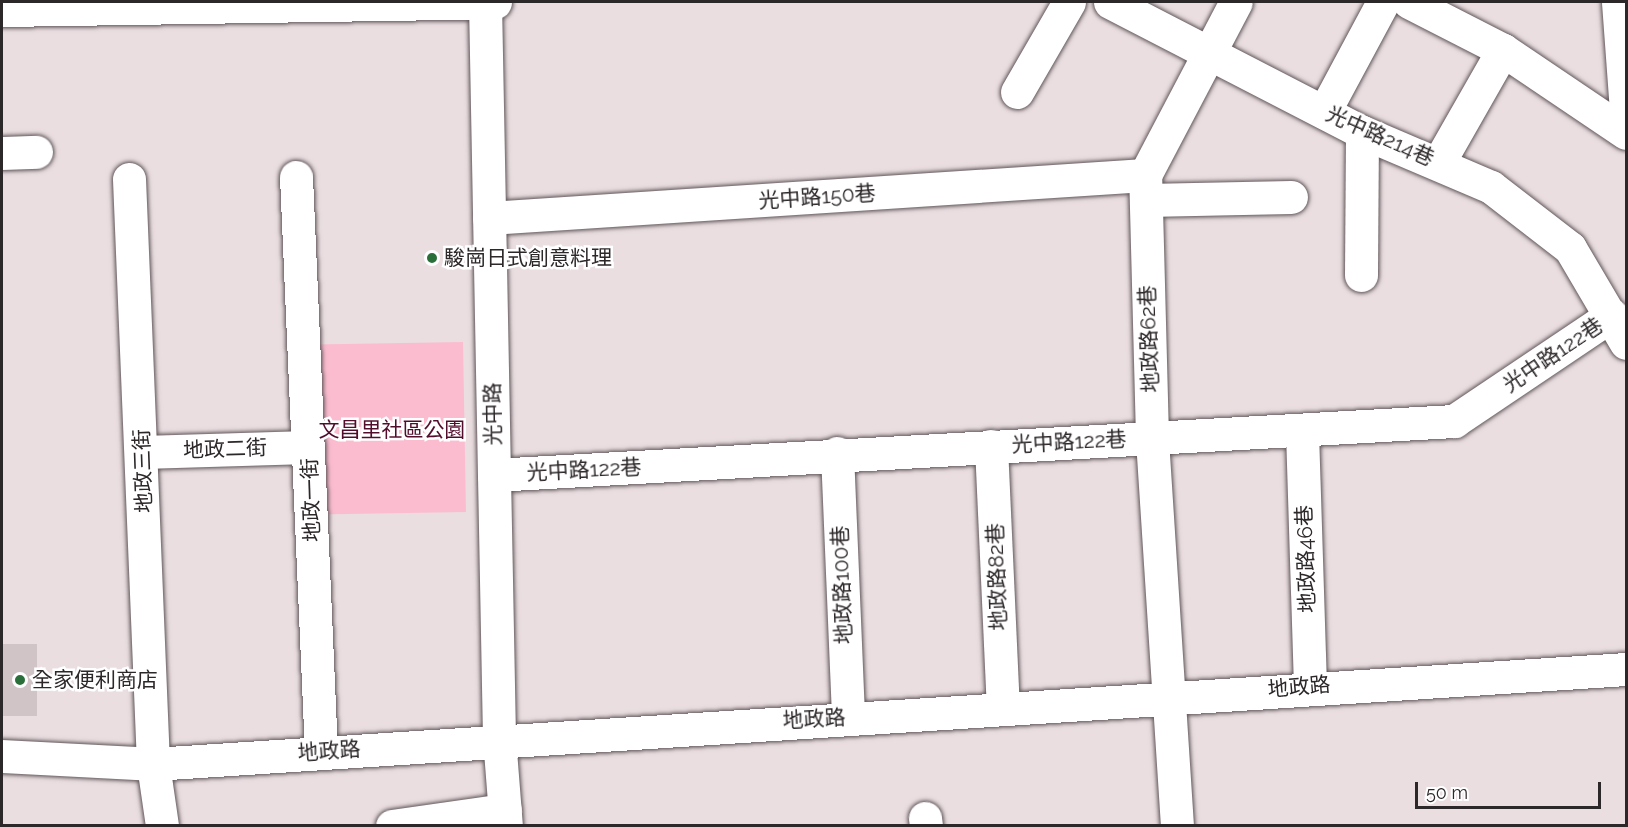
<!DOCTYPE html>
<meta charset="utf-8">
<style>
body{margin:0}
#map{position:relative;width:1628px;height:827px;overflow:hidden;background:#eadee1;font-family:Raleway,"Noto Sans TC",sans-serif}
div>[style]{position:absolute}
.green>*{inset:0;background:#fbbcd0;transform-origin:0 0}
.building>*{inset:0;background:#d0c4c7;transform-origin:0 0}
.roads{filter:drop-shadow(0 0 2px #605658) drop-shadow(0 0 2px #605658)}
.minor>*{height:33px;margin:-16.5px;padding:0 16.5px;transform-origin:16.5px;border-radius:16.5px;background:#fff}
.dots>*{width:16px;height:16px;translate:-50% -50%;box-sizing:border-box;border:3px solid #fff;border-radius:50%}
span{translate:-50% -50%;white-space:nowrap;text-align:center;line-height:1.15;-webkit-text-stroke:5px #fff;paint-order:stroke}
.street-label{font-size:21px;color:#2c2729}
.poi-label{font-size:21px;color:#2c2729}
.left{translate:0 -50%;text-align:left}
.park-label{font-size:21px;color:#520d2c}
.frame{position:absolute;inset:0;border:3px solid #2c2729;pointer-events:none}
.scale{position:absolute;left:1415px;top:782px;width:186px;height:27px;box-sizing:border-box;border:3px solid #2c2729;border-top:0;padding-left:8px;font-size:18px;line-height:21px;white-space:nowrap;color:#2c2729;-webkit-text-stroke:4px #fff;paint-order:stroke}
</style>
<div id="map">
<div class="green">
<i style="left:463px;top:342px;width:170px;height:148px;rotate:89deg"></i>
</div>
<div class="building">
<i style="left:2px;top:644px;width:35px;height:72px"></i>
</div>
<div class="roads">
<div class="minor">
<i style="left:485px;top:2px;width:736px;rotate:88.91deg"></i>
<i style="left:499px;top:738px;width:88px;rotate:85.5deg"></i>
<i style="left:1110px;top:2px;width:284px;rotate:27.3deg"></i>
<i style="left:1362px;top:132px;width:140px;rotate:23.1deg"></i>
<i style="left:1491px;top:187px;width:100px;rotate:37.7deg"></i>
<i style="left:1570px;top:248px;width:110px;rotate:59.5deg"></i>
<i style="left:1409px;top:2px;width:106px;rotate:27.1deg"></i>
<i style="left:1503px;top:50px;width:148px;rotate:34deg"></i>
<i style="left:1618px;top:2px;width:110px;rotate:85.8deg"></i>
<i style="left:2px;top:10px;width:493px;rotate:-0.9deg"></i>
<i style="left:1017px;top:92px;width:104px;rotate:-60deg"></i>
<i style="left:1324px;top:112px;width:125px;rotate:-61.8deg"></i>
<i style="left:2px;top:153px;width:34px;rotate:-2deg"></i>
<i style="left:1439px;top:162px;width:129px;rotate:-60.3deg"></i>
<i style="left:296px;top:177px;width:576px;rotate:87.51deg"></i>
<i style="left:129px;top:179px;width:585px;rotate:87.65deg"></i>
<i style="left:153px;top:764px;width:63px;rotate:81.7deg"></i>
<i style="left:1146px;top:200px;width:145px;rotate:-1.2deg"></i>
<i style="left:489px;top:218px;width:657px;rotate:-3.75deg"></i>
<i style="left:1361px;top:275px;width:143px;rotate:-89.6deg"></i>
<i style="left:1302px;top:432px;width:254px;rotate:88.2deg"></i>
<i style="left:991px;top:446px;width:262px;rotate:87.4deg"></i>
<i style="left:142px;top:452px;width:166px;rotate:-1.7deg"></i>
<i style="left:837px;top:453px;width:264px;rotate:87.6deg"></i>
<i style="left:494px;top:475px;width:962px;rotate:-3.22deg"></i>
<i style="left:1454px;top:421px;width:190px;rotate:-33.9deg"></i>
<i style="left:2px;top:756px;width:151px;rotate:3deg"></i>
<i style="left:153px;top:764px;width:1476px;rotate:-3.69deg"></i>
<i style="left:925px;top:818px;width:8px;rotate:83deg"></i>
<i style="left:392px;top:826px;width:114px;rotate:-8.1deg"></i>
<i style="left:1177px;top:826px;width:390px;rotate:-93.7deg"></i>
<i style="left:1152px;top:437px;width:262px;rotate:-91.5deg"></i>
<i style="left:1145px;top:175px;width:195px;rotate:-62.3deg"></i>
</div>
</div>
<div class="dots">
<i style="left:432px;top:258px;background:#2a6f3a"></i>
<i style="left:20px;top:680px;background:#2a6f3a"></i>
</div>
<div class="street-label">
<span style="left:1380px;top:136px;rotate:24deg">光中路214巷</span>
<span style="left:817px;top:197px;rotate:-4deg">光中路150巷</span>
<span style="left:1149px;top:339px;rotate:-92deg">地政路62巷</span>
<span style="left:1553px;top:355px;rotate:-34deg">光中路122巷</span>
<span style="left:493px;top:414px;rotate:-91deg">光中路</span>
<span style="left:1069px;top:442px;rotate:-3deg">光中路122巷</span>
<span style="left:225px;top:449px;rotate:-2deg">地政二街</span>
<span style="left:584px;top:470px;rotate:-3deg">光中路122巷</span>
<span style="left:143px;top:471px;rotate:-92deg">地政三街</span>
<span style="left:311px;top:500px;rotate:-92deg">地政一街</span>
<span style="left:1306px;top:559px;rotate:-92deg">地政路46巷</span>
<span style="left:997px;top:577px;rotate:-92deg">地政路82巷</span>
<span style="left:842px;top:585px;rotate:-92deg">地政路100巷</span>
<span style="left:1299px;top:687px;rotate:-5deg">地政路</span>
<span style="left:814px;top:719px;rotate:-3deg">地政路</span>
<span style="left:329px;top:751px;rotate:-4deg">地政路</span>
</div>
<div class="poi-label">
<span class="left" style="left:444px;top:258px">駿崗日式創意料理</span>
<span class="left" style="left:32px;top:680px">全家便利商店</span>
</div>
<div class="park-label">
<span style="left:392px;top:430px">文昌里社區公園</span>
</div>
<div class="frame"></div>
<div class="scale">50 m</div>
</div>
